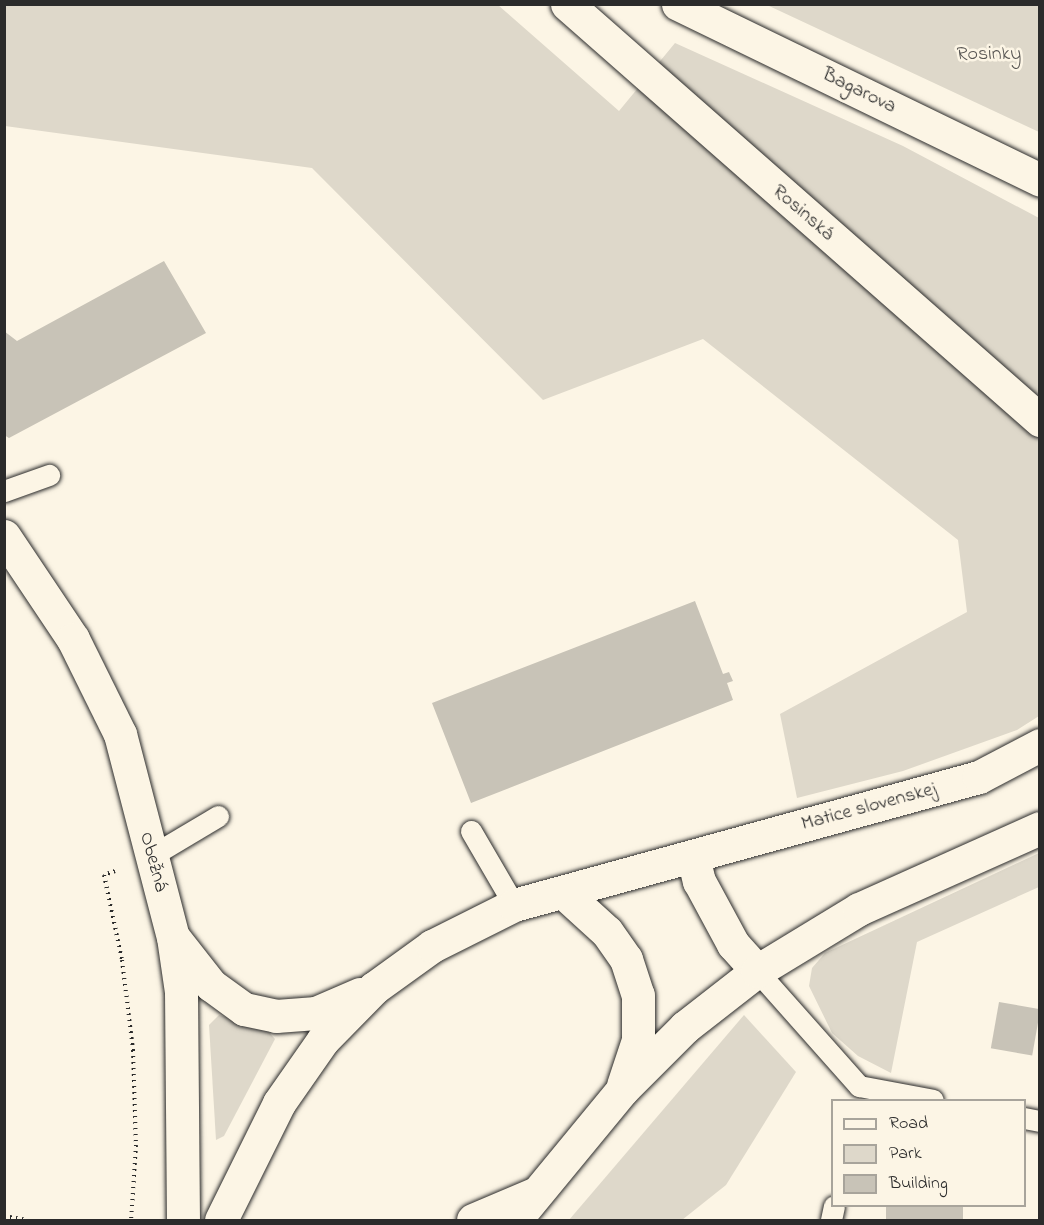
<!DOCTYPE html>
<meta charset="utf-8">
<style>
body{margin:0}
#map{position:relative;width:1044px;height:1225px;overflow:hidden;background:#fcf5e5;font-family:"Indie Flower",sans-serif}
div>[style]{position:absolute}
.green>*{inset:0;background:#ded8ca}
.building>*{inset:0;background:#c8c3b7;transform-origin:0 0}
.path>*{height:4px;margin-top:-2px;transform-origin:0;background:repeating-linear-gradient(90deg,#2b2b2b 0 1.5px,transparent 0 6px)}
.roads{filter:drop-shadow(0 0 2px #2b2b2b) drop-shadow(0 0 2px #2b2b2b)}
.service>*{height:21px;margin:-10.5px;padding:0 10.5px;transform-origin:10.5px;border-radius:10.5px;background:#fcf5e5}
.minor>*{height:33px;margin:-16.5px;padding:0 16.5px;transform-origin:16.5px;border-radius:16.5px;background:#fcf5e5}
.tertiary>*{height:33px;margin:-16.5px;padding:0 16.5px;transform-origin:16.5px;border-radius:16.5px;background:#fcf5e5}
span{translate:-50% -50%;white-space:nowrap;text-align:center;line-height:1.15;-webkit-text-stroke:5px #fcf5e5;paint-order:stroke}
.park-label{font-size:20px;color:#585653}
.street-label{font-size:20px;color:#2b2b2b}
.frame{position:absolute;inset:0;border:6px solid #2b2b2b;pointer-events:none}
.legend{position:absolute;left:831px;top:1099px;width:195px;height:108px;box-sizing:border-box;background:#fcf5e5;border:2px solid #a8a49b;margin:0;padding:8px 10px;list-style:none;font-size:18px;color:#2b2b2b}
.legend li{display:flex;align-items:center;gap:12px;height:30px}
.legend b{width:30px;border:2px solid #a8a49b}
</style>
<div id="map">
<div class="green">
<i style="clip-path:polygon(4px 5px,498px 5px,619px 111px,675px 43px,903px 146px,1039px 218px,1039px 716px,1017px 730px,903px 771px,797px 798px,780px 714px,967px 612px,958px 540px,703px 339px,543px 400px,312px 168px,5px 126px)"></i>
<i style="clip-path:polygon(767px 5px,1039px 5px,1039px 132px)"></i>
<i style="clip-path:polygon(1039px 853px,1039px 887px,917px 942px,891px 1073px,858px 1056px,832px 1033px,809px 986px,812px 968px,825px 953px)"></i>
<i style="clip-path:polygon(219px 1015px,267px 1030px,275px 1039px,224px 1136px,216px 1140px,209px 1025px)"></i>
<i style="clip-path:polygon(744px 1015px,796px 1072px,726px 1185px,682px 1220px,569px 1220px)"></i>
</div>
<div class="building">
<i style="clip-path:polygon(164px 261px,206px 333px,9px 438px,4px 435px,4px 331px,17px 341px)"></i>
<i style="clip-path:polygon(695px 601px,723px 674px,729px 672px,733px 681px,727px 683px,733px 700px,471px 803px,432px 703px)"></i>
<i style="left:999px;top:1002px;width:42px;height:47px;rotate:10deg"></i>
<i style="left:886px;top:1206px;width:77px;height:14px"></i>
</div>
<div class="path">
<i style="left:115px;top:871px;width:12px;rotate:160deg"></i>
<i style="left:104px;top:875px;width:87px;rotate:78deg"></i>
<i style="left:122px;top:960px;width:91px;rotate:83deg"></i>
<i style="left:133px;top:1050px;width:95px;rotate:88.2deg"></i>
<i style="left:136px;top:1145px;width:75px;rotate:93.8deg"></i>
<i style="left:4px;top:1216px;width:23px;rotate:10deg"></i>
</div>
<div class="roads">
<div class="service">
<i style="left:4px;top:491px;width:48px;rotate:-19.6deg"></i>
<i style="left:471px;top:831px;width:86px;rotate:59.8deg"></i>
<i style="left:151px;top:856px;width:78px;rotate:-30.8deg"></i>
<i style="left:757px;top:971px;width:154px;rotate:48.4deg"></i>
<i style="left:859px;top:1086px;width:75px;rotate:10.7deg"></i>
<i style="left:1024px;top:1118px;width:16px;rotate:11deg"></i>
<i style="left:831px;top:1220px;width:14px;rotate:-78deg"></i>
</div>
<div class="minor">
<i style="left:4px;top:536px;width:124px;rotate:56.2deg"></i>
<i style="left:73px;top:639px;width:106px;rotate:63.7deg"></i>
<i style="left:120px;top:734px;width:210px;rotate:75.4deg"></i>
<i style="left:173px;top:937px;width:56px;rotate:81.7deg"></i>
<i style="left:181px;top:992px;width:228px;rotate:89.5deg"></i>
<i style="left:693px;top:856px;width:26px;rotate:77deg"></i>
<i style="left:699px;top:881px;width:72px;rotate:61.6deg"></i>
<i style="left:733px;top:944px;width:36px;rotate:48deg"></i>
<i style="left:563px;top:892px;width:59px;rotate:42.3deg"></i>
<i style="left:607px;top:932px;width:33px;rotate:55deg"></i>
<i style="left:626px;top:959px;width:38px;rotate:72deg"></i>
<i style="left:638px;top:995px;width:45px;rotate:90deg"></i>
<i style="left:638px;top:1040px;width:47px;rotate:108.4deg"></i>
<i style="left:174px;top:938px;width:60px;rotate:51.8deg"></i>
<i style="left:211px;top:985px;width:41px;rotate:36deg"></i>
<i style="left:244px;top:1009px;width:33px;rotate:12deg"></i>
<i style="left:276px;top:1016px;width:40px;rotate:-4.3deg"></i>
<i style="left:316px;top:1013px;width:48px;rotate:-23.4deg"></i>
<i style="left:221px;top:1220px;width:131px;rotate:-63.6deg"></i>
<i style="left:279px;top:1103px;width:77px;rotate:-55.1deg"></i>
<i style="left:323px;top:1040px;width:73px;rotate:-45.6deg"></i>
<i style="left:374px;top:988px;width:72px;rotate:-35.9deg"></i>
<i style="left:432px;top:946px;width:92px;rotate:-26.6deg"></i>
<i style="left:514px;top:905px;width:482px;rotate:-15.4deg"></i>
<i style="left:979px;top:777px;width:69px;rotate:-27.7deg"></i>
<i style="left:473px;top:1220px;width:66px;rotate:-23.1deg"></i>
<i style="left:515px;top:1220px;width:168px;rotate:-50.5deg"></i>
<i style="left:622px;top:1090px;width:89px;rotate:-45deg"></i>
<i style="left:685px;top:1027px;width:91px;rotate:-37.9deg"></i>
<i style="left:757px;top:971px;width:119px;rotate:-31.3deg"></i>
<i style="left:859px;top:909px;width:198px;rotate:-24.1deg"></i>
</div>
<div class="tertiary">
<i style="left:567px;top:4px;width:630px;rotate:41.33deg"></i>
<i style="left:678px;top:4px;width:403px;rotate:25.9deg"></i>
</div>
</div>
<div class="park-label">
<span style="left:989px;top:54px">Rosinky</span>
</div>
<div class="street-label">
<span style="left:859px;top:91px;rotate:26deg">Bagarova</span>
<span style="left:803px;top:213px;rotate:41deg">Rosinská</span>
<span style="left:869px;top:807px;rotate:-15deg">Matice slovenskej</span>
<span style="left:153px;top:862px;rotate:75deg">Obežná</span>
</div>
<div class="frame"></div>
<ul class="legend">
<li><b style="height:8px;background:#fcf5e5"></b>Road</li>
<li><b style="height:16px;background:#ded8ca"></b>Park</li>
<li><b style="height:16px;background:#c8c3b7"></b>Building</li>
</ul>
</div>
